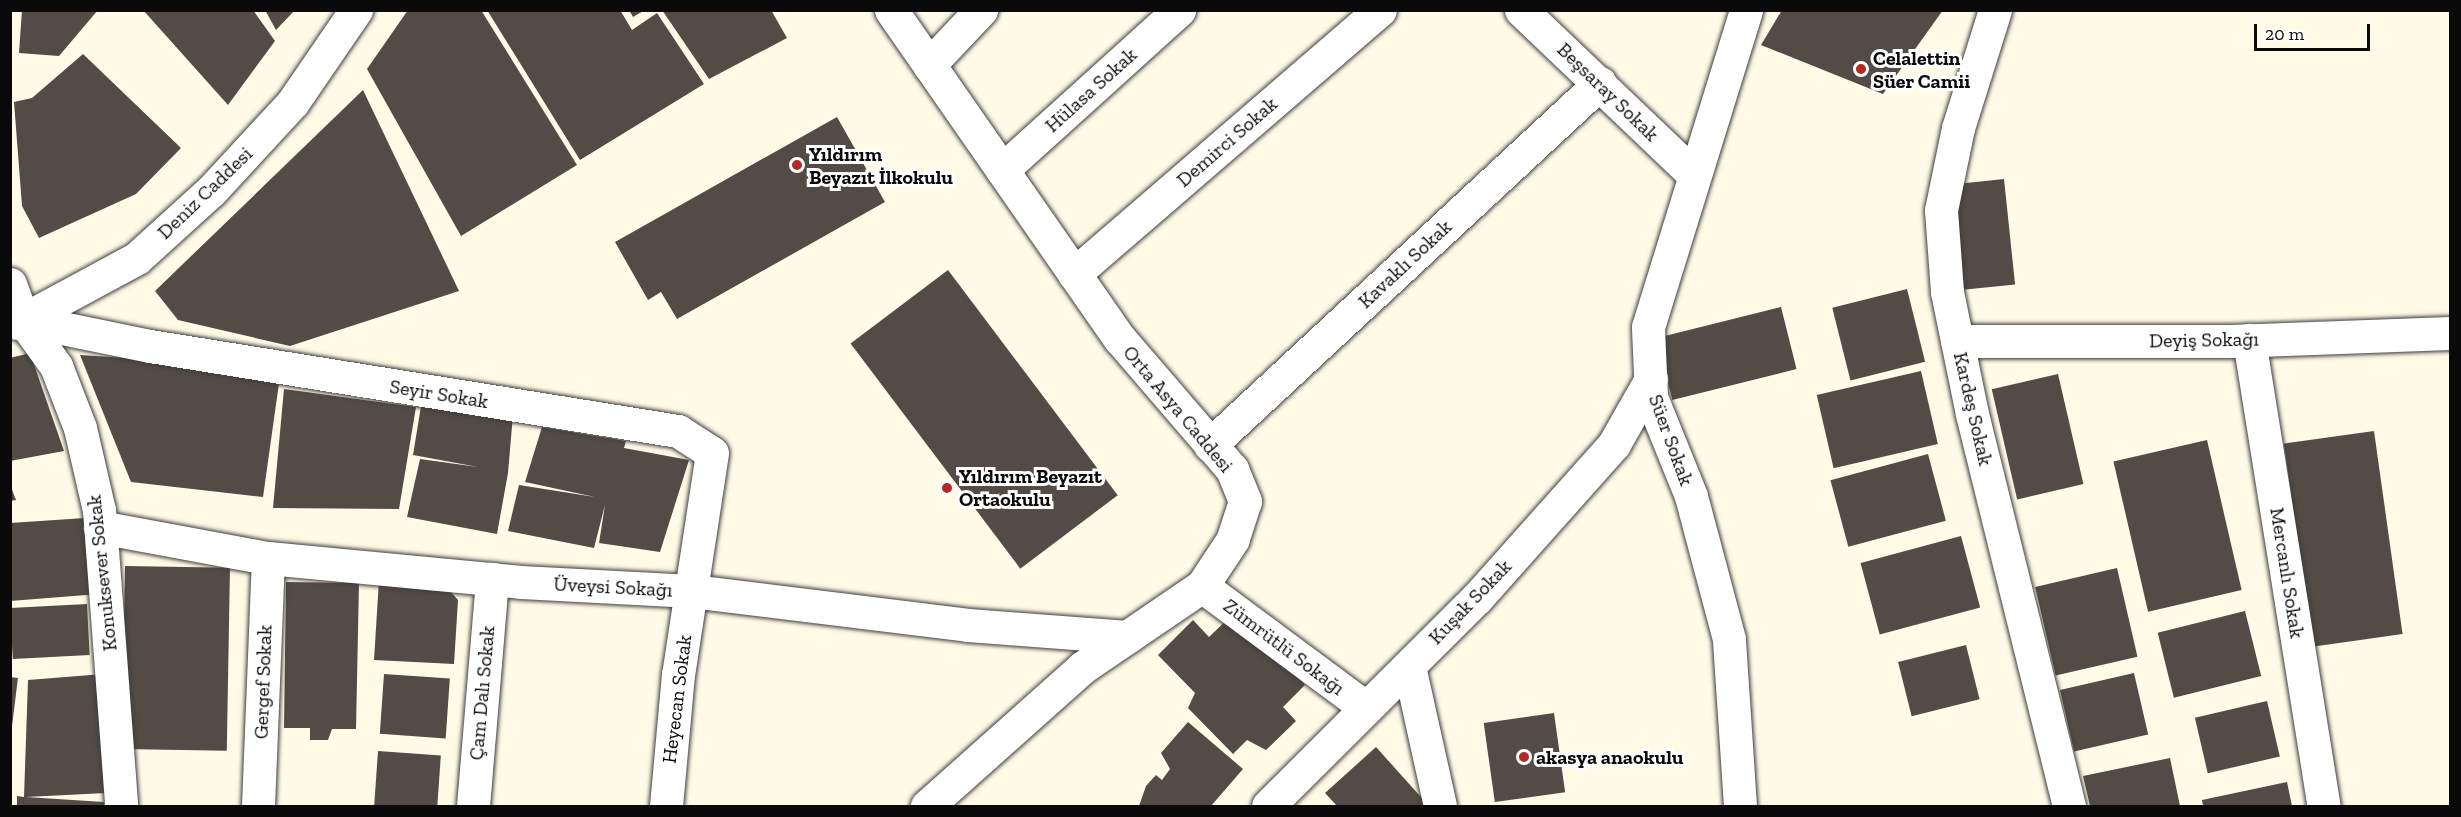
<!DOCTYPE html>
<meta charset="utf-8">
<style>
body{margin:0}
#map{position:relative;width:2461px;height:817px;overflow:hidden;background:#fffbe7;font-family:"Zilla Slab",serif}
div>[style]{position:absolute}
.building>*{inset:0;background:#524b46;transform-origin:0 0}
.roads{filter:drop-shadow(0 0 2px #3d3d3d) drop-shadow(0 0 2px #3d3d3d)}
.minor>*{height:33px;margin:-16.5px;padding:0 16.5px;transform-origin:16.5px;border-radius:16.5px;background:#fff}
.dots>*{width:16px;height:16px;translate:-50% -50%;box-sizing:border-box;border:3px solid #fff;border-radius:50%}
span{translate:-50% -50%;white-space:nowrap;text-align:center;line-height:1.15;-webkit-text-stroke:6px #fff;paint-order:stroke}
.poi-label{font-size:20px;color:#0a0a0a;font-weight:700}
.left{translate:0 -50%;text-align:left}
.street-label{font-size:20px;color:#0a0a0a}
.frame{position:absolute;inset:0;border:12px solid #0a0a0a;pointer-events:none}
.scale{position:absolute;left:2254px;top:24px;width:116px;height:27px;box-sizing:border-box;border:3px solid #0a0a0a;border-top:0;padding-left:8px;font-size:18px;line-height:21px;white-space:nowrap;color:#0a0a0a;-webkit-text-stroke:4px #fff;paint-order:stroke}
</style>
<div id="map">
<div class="building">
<i style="clip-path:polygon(22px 10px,98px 10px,59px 56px,19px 53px)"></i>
<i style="clip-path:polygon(143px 10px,253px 10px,275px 41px,228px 105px)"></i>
<i style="clip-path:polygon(265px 10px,295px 10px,276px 30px)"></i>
<i style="clip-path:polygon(408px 10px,481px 10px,577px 165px,461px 236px,367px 69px)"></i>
<i style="clip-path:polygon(487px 10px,620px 10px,632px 30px,657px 13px,704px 84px,580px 160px)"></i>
<i style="clip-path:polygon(629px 10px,645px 10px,633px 17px)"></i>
<i style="clip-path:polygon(662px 10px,771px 10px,787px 38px,709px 79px)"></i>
<i style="clip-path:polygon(1782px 10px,1943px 10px,1883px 94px,1761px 45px)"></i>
<i style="clip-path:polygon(83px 54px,181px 148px,136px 194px,39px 238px,22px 206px,14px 102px,32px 98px)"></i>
<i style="clip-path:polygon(363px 90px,459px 291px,290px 346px,178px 320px,155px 291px)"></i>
<i style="clip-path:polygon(837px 117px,885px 202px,677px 319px,661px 292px,648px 300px,615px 242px)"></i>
<i style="left:2004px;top:179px;width:106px;height:52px;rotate:84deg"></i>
<i style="left:948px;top:270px;width:282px;height:122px;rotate:53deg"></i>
<i style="left:1907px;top:289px;width:75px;height:77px;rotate:76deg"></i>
<i style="left:1781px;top:307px;width:64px;height:128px;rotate:76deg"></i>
<i style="clip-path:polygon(30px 353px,64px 451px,10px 461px,10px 358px)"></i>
<i style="clip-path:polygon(80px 355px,174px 361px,280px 376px,263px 497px,131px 482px)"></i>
<i style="left:1921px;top:371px;width:75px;height:107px;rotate:77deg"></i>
<i style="left:2058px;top:374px;width:113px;height:68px;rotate:77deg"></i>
<i style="clip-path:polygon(284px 389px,416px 407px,399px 509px,273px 508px)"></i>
<i style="clip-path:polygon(422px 400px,513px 415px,508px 473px,497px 534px,407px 517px,420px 459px,478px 467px,413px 455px)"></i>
<i style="clip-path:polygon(542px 427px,626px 441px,624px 448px,689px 460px,660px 552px,599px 543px,605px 505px,594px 548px,508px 531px,519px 485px,595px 497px,525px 482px)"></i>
<i style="left:2374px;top:431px;width:205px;height:91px;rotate:82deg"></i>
<i style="left:2207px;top:440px;width:154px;height:96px;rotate:77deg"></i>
<i style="left:1928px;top:454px;width:69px;height:101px;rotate:75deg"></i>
<i style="clip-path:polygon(10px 487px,11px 487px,16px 500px,10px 501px)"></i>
<i style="clip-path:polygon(85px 518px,99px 594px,10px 601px,10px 523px)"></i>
<i style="left:1961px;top:536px;width:74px;height:104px;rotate:75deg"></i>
<i style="left:125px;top:566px;width:105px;height:183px;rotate:1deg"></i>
<i style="left:2117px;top:568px;width:91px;height:84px;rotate:77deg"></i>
<i style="clip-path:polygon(379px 580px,444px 584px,458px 600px,454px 664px,374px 660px)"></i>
<i style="clip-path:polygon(286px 582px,359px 583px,356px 729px,332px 729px,328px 740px,310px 740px,310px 728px,284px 728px)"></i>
<i style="left:87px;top:604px;width:51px;height:77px;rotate:87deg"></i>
<i style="left:2245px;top:611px;width:67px;height:90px;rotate:76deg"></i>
<i style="clip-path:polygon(1235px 612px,1305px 685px,1283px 707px,1296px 721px,1266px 750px,1247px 740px,1233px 754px,1188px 708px,1195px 693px,1158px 655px,1193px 620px,1209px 637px)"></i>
<i style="left:1966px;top:645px;width:56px;height:70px;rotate:76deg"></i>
<i style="left:2134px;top:673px;width:63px;height:76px;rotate:77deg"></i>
<i style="clip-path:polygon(103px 674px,106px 793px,26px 797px,104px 802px,104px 806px,17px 806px,17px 796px,24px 797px,28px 680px)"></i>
<i style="left:384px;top:674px;width:66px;height:60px;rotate:4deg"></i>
<i style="left:10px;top:677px;width:8px;height:50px;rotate:7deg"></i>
<i style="left:2267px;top:701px;width:57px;height:74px;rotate:77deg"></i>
<i style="left:1554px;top:713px;width:80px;height:71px;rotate:82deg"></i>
<i style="clip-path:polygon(1188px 722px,1243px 769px,1211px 806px,1139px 806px,1146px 786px,1156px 775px,1162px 780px,1170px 769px,1161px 753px)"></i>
<i style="clip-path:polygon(1376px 747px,1429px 806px,1337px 806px,1325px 793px)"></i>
<i style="left:378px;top:751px;width:63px;height:55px;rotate:4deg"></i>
<i style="clip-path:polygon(2170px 758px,2180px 806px,2090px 806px,2083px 776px)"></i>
<i style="clip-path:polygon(2287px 782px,2292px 806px,2203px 806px,2202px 800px)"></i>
</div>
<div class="roads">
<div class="minor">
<i style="left:891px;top:10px;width:401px;rotate:55.2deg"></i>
<i style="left:1120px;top:339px;width:172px;rotate:49.3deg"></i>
<i style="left:1232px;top:469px;width:35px;rotate:68deg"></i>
<i style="left:1245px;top:501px;width:40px;rotate:108deg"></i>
<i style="left:1233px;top:539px;width:56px;rotate:123.4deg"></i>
<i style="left:1202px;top:586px;width:145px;rotate:145.7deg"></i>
<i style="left:1082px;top:668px;width:208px;rotate:138.3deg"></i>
<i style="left:1521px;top:10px;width:239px;rotate:43.6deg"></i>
<i style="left:1995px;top:10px;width:124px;rotate:107.4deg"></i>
<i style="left:1958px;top:128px;width:84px;rotate:101.7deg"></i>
<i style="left:1941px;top:210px;width:82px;rotate:85.8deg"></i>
<i style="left:1947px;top:292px;width:125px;rotate:78.4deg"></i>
<i style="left:1972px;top:414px;width:404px;rotate:76.1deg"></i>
<i style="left:929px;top:65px;width:76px;rotate:-46.6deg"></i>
<i style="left:1002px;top:170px;width:239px;rotate:-42.1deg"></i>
<i style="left:1074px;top:274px;width:404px;rotate:-40.8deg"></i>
<i style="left:10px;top:284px;width:38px;rotate:70deg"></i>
<i style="left:23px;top:320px;width:57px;rotate:54.3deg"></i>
<i style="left:56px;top:366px;width:66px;rotate:68.8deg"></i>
<i style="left:80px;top:428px;width:84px;rotate:77deg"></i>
<i style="left:99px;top:510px;width:297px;rotate:85.7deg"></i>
<i style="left:23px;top:320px;width:130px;rotate:11.6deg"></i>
<i style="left:150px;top:346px;width:535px;rotate:9.15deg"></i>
<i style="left:678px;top:431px;width:40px;rotate:32.9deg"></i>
<i style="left:712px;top:453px;width:224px;rotate:98.7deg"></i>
<i style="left:678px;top:674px;width:133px;rotate:95.2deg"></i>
<i style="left:17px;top:323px;width:136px;rotate:-28.4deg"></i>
<i style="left:137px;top:258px;width:100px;rotate:-42.2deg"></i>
<i style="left:211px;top:191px;width:121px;rotate:-47.3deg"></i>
<i style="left:293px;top:102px;width:112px;rotate:-55.6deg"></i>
<i style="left:2249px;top:340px;width:472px;rotate:80.9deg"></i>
<i style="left:1957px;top:341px;width:274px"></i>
<i style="left:2231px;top:341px;width:219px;rotate:-2.1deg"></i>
<i style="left:1210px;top:445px;width:532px;rotate:-42.87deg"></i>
<i style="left:100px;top:527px;width:171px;rotate:10.5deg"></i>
<i style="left:268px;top:558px;width:254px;rotate:5.4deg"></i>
<i style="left:521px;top:582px;width:171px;rotate:3deg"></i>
<i style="left:692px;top:591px;width:278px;rotate:7deg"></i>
<i style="left:968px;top:625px;width:160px;rotate:4.3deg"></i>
<i style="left:1202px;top:586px;width:204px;rotate:36.6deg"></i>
<i style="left:1409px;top:666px;width:143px;rotate:77.5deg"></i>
<i style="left:258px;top:806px;width:248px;rotate:-87.7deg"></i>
<i style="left:473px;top:806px;width:228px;rotate:-85.2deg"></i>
<i style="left:1268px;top:806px;width:295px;rotate:-44.9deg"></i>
<i style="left:1477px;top:598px;width:206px;rotate:-48.3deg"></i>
<i style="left:1614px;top:444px;width:75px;rotate:-60.4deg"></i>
<i style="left:1740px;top:806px;width:167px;rotate:-93.8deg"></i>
<i style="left:1729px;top:639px;width:148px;rotate:-104.9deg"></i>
<i style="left:1691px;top:496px;width:107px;rotate:-112deg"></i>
<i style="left:1651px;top:397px;width:70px;rotate:-92.5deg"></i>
<i style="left:1648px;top:327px;width:332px;rotate:-72.8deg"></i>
</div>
</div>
<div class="dots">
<i style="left:1861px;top:69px;background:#b52626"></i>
<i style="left:797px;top:165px;background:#b52626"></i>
<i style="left:947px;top:488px;background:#b52626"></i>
<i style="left:1524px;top:757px;background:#b52626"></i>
</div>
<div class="poi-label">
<span class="left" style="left:1873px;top:70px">Celalettin<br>Süer Camii</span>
<span class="left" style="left:809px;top:166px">Yıldırım<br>Beyazıt İlkokulu</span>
<span class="left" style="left:959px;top:488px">Yıldırım Beyazıt<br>Ortaokulu</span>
<span class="left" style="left:1536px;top:757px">akasya anaokulu</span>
</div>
<div class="street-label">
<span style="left:1091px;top:90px;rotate:-42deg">Hülasa Sokak</span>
<span style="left:1608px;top:92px;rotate:44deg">Beşsaray Sokak</span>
<span style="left:1227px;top:142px;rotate:-41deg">Demirci Sokak</span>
<span style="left:205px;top:193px;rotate:-44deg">Deniz Caddesi</span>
<span style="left:1405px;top:264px;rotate:-43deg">Kavaklı Sokak</span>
<span style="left:2204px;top:340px;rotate:-1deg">Deyiş Sokağı</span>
<span style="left:439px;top:394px;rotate:9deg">Seyir Sokak</span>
<span style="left:1178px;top:409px;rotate:50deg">Orta Asya Caddesi</span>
<span style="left:1973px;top:409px;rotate:77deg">Kardeş Sokak</span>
<span style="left:1671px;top:440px;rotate:70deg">Süer Sokak</span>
<span style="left:102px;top:573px;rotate:-96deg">Konuksever Sokak</span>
<span style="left:2287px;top:573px;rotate:81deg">Mercanlı Sokak</span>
<span style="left:613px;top:587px;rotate:3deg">Üveysi Sokağı</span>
<span style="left:1470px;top:602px;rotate:-46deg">Kuşak Sokak</span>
<span style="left:1284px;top:647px;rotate:37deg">Zümrütlü Sokağı</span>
<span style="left:263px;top:682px;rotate:-88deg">Gergef Sokak</span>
<span style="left:482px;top:693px;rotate:-85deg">Çam Dalı Sokak</span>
<span style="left:677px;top:699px;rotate:-83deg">Heyecan Sokak</span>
</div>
<div class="frame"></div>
<div class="scale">20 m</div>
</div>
